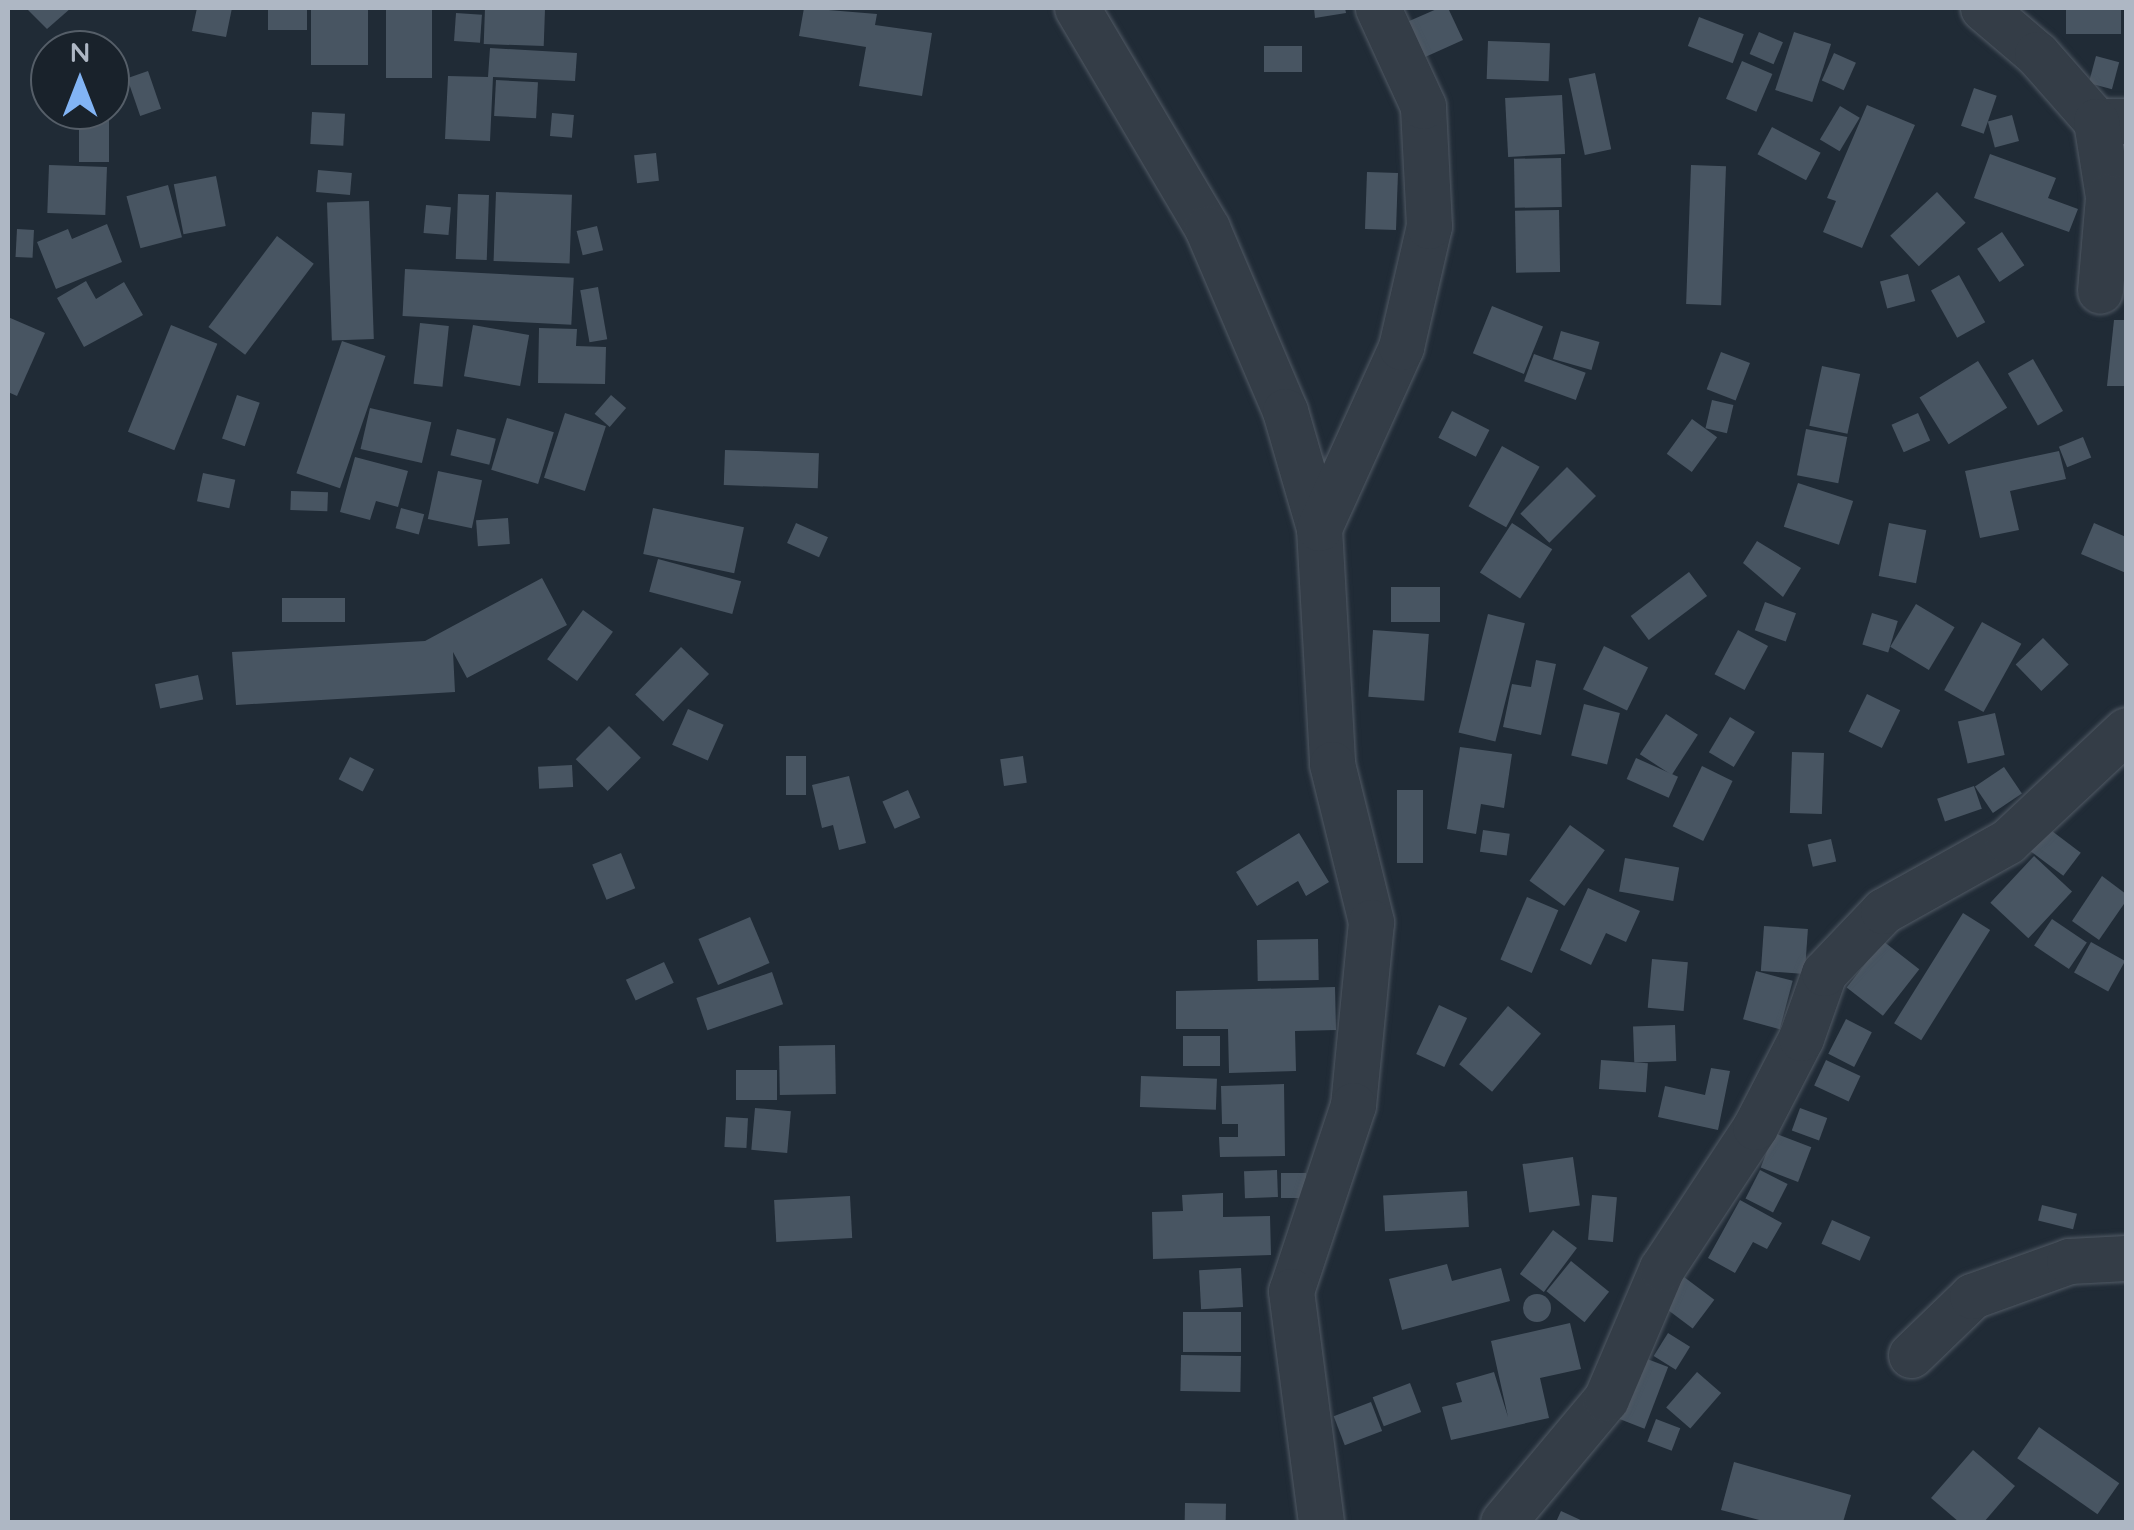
<!DOCTYPE html>
<style>
body{margin:0}
#map{position:relative;width:2134px;height:1530px;overflow:hidden;background:#202b36;font-family:Quicksand,sans-serif}
div>[style]{position:absolute}
.building>*{inset:0;background:#485562;transform-origin:0 0}
.round{border-radius:50%}
.roads{filter:drop-shadow(0 0 2px #515a65) drop-shadow(0 0 2px #515a65)}
.minor>*{height:45px;margin:-22.5px;padding:0 22.5px;transform-origin:22.5px;border-radius:22.5px;background:#343d47}
span{translate:-50% -50%;white-space:nowrap;text-align:center;line-height:1.15;-webkit-text-stroke:9px #19222b;paint-order:stroke}
.frame{position:absolute;inset:0;border:10px solid #aeb7c4;pointer-events:none}
.north{position:absolute;left:30px;top:30px;width:100px;height:100px;box-sizing:border-box;background:#19222b;border:2px solid #555e68;border-radius:50%;rotate:0deg;font-size:28px;font-weight:700;line-height:40px;text-align:center;color:#aeb7c4}
.north::after{content:'';display:block;margin:auto;width:35px;height:45px;background:#82b4f5;clip-path:polygon(50% 0,100% 100%,50% 72%,0 100%)}
</style>
<div id="map">
<div class="building">
<i style="clip-path:polygon(26px 8px,71px 8px,47px 29px)"></i>
<i style="clip-path:polygon(197px 8px,232px 8px,226px 37px,192px 31px)"></i>
<i style="left:268px;top:8px;width:39px;height:22px"></i>
<i style="left:311px;top:8px;width:57px;height:57px"></i>
<i style="left:386px;top:8px;width:46px;height:70px"></i>
<i style="left:485px;top:8px;width:60px;height:36px;rotate:2deg"></i>
<i style="clip-path:polygon(804px 8px,877px 14px,875px 25px,932px 33px,922px 96px,859px 86px,866px 47px,799px 36px)"></i>
<i style="clip-path:polygon(1314px 8px,1345px 8px,1346px 13px,1315px 18px)"></i>
<i style="clip-path:polygon(1439px 8px,1448px 8px,1463px 40px,1423px 58px,1407px 22px)"></i>
<i style="left:2066px;top:8px;width:55px;height:26px"></i>
<i style="left:456px;top:13px;width:26px;height:28px;rotate:4deg"></i>
<i style="left:1699px;top:17px;width:48px;height:31px;rotate:21deg"></i>
<i style="left:1759px;top:32px;width:26px;height:24px;rotate:23deg"></i>
<i style="left:1794px;top:32px;width:39px;height:61px;rotate:18deg"></i>
<i style="left:1488px;top:41px;width:62px;height:38px;rotate:2deg"></i>
<i style="left:1264px;top:46px;width:38px;height:26px"></i>
<i style="clip-path:polygon(490px 48px,577px 53px,575px 81px,493px 77px,490px 141px,445px 139px,448px 76px,488px 77px)"></i>
<i style="left:1834px;top:53px;width:24px;height:30px;rotate:24deg"></i>
<i style="left:2096px;top:56px;width:24px;height:28px;rotate:15deg"></i>
<i style="left:1742px;top:61px;width:33px;height:41px;rotate:23deg"></i>
<i style="left:148px;top:71px;width:40px;height:22px;rotate:71deg"></i>
<i style="left:1595px;top:73px;width:78px;height:27px;rotate:78deg"></i>
<i style="left:496px;top:80px;width:42px;height:36px;rotate:3deg"></i>
<i style="left:1974px;top:88px;width:24px;height:40px;rotate:19deg"></i>
<i style="left:1562px;top:95px;width:59px;height:57px;rotate:87deg"></i>
<i style="clip-path:polygon(1867px 105px,1915px 125px,1862px 248px,1823px 232px,1836px 201px,1827px 198px)"></i>
<i style="left:1840px;top:106px;width:23px;height:39px;rotate:31deg"></i>
<i style="left:79px;top:110px;width:30px;height:52px"></i>
<i style="left:312px;top:112px;width:33px;height:32px;rotate:3deg"></i>
<i style="left:552px;top:113px;width:22px;height:23px;rotate:5deg"></i>
<i style="left:2012px;top:115px;width:27px;height:25px;rotate:75deg"></i>
<i style="left:1772px;top:127px;width:55px;height:31px;rotate:28deg"></i>
<i style="left:656px;top:153px;width:28px;height:22px;rotate:84deg"></i>
<i style="clip-path:polygon(1990px 154px,2056px 178px,2048px 198px,2078px 209px,2069px 232px,1974px 198px)"></i>
<i style="left:1561px;top:158px;width:49px;height:47px;rotate:89deg"></i>
<i style="left:49px;top:165px;width:58px;height:48px;rotate:2deg"></i>
<i style="left:1691px;top:165px;width:35px;height:139px;rotate:2deg"></i>
<i style="left:318px;top:170px;width:34px;height:22px;rotate:5deg"></i>
<i style="left:1367px;top:172px;width:31px;height:57px;rotate:2deg"></i>
<i style="left:216px;top:176px;width:51px;height:43px;rotate:79deg"></i>
<i style="left:168px;top:185px;width:54px;height:43px;rotate:75deg"></i>
<i style="left:496px;top:192px;width:76px;height:69px;rotate:2deg"></i>
<i style="left:1937px;top:192px;width:42px;height:64px;rotate:47deg"></i>
<i style="left:458px;top:194px;width:31px;height:65px;rotate:2deg"></i>
<i style="left:369px;top:201px;width:138px;height:42px;rotate:88deg"></i>
<i style="left:426px;top:205px;width:25px;height:28px;rotate:5deg"></i>
<i style="left:1559px;top:210px;width:62px;height:44px;rotate:89deg"></i>
<i style="clip-path:polygon(107px 224px,122px 262px,56px 289px,37px 242px,68px 229px,72px 239px)"></i>
<i style="left:597px;top:226px;width:25px;height:21px;rotate:76deg"></i>
<i style="left:17px;top:229px;width:17px;height:28px;rotate:3deg"></i>
<i style="left:2002px;top:232px;width:40px;height:30px;rotate:56deg"></i>
<i style="left:277px;top:236px;width:46px;height:114px;rotate:37deg"></i>
<i style="left:405px;top:269px;width:169px;height:47px;rotate:3deg"></i>
<i style="left:1908px;top:274px;width:28px;height:29px;rotate:75deg"></i>
<i style="left:1959px;top:275px;width:54px;height:32px;rotate:61deg"></i>
<i style="clip-path:polygon(86px 281px,96px 299px,124px 282px,143px 315px,84px 347px,57px 298px)"></i>
<i style="left:598px;top:287px;width:53px;height:18px;rotate:80deg"></i>
<i style="left:1492px;top:306px;width:55px;height:51px;rotate:22deg"></i>
<i style="clip-path:polygon(8px 317px,45px 333px,17px 396px,8px 392px)"></i>
<i style="clip-path:polygon(2114px 320px,2126px 320px,2126px 386px,2107px 386px)"></i>
<i style="left:420px;top:323px;width:29px;height:61px;rotate:6deg"></i>
<i style="left:171px;top:325px;width:50px;height:115px;rotate:22deg"></i>
<i style="left:473px;top:325px;width:57px;height:52px;rotate:10deg"></i>
<i style="clip-path:polygon(539px 328px,577px 329px,576px 346px,606px 347px,605px 384px,538px 383px)"></i>
<i style="left:1561px;top:331px;width:40px;height:29px;rotate:16deg"></i>
<i style="left:342px;top:341px;width:46px;height:140px;rotate:19deg"></i>
<i style="left:1721px;top:352px;width:31px;height:40px;rotate:21deg"></i>
<i style="left:1534px;top:354px;width:55px;height:29px;rotate:20deg"></i>
<i style="left:2033px;top:359px;width:60px;height:29px;rotate:60deg"></i>
<i style="left:1978px;top:361px;width:55px;height:69px;rotate:58deg"></i>
<i style="left:1822px;top:366px;width:39px;height:61px;rotate:12deg"></i>
<i style="left:237px;top:395px;width:24px;height:46px;rotate:19deg"></i>
<i style="left:611px;top:395px;width:20px;height:25px;rotate:41deg"></i>
<i style="left:1712px;top:400px;width:22px;height:29px;rotate:13deg"></i>
<i style="left:370px;top:408px;width:63px;height:42px;rotate:13deg"></i>
<i style="left:1452px;top:411px;width:42px;height:30px;rotate:27deg"></i>
<i style="left:565px;top:413px;width:43px;height:68px;rotate:18deg"></i>
<i style="left:1918px;top:413px;width:30px;height:29px;rotate:66deg"></i>
<i style="left:507px;top:418px;width:49px;height:54px;rotate:17deg"></i>
<i style="left:1692px;top:419px;width:31px;height:43px;rotate:36deg"></i>
<i style="left:457px;top:429px;width:40px;height:27px;rotate:14deg"></i>
<i style="left:1806px;top:429px;width:42px;height:47px;rotate:11deg"></i>
<i style="left:2083px;top:437px;width:22px;height:26px;rotate:68deg"></i>
<i style="left:1502px;top:446px;width:43px;height:69px;rotate:29deg"></i>
<i style="left:725px;top:450px;width:94px;height:35px;rotate:2deg"></i>
<i style="clip-path:polygon(2059px 451px,2066px 479px,2010px 491px,2019px 530px,1980px 538px,1965px 471px)"></i>
<i style="clip-path:polygon(355px 457px,408px 471px,398px 507px,376px 501px,370px 520px,340px 512px)"></i>
<i style="left:1567px;top:467px;width:41px;height:66px;rotate:45deg"></i>
<i style="left:438px;top:471px;width:45px;height:49px;rotate:12deg"></i>
<i style="left:203px;top:473px;width:33px;height:29px;rotate:12deg"></i>
<i style="left:1798px;top:483px;width:58px;height:46px;rotate:18deg"></i>
<i style="left:291px;top:491px;width:37px;height:19px;rotate:2deg"></i>
<i style="left:401px;top:508px;width:24px;height:21px;rotate:15deg"></i>
<i style="left:653px;top:508px;width:93px;height:47px;rotate:12deg"></i>
<i style="left:508px;top:518px;width:26px;height:32px;rotate:86deg"></i>
<i style="left:796px;top:523px;width:35px;height:22px;rotate:24deg"></i>
<i style="left:1512px;top:523px;width:48px;height:59px;rotate:33deg"></i>
<i style="left:1889px;top:523px;width:38px;height:54px;rotate:11deg"></i>
<i style="clip-path:polygon(2094px 523px,2126px 537px,2126px 573px,2081px 554px)"></i>
<i style="clip-path:polygon(1757px 541px,1801px 568px,1783px 597px,1743px 563px)"></i>
<i style="left:658px;top:559px;width:86px;height:34px;rotate:15deg"></i>
<i style="left:1689px;top:572px;width:30px;height:73px;rotate:53deg"></i>
<i style="clip-path:polygon(542px 578px,567px 625px,467px 678px,453px 652px,455px 692px,236px 705px,232px 652px,425px 641px)"></i>
<i style="left:1391px;top:587px;width:49px;height:35px"></i>
<i style="left:345px;top:598px;width:24px;height:63px;rotate:90deg"></i>
<i style="left:1765px;top:602px;width:33px;height:30px;rotate:20deg"></i>
<i style="left:1916px;top:604px;width:45px;height:50px;rotate:31deg"></i>
<i style="left:583px;top:610px;width:37px;height:61px;rotate:36deg"></i>
<i style="left:1872px;top:613px;width:27px;height:33px;rotate:17deg"></i>
<i style="left:1488px;top:614px;width:38px;height:122px;rotate:14deg"></i>
<i style="left:1982px;top:622px;width:45px;height:78px;rotate:29deg"></i>
<i style="left:1373px;top:630px;width:56px;height:67px;rotate:4deg"></i>
<i style="left:1738px;top:630px;width:34px;height:50px;rotate:28deg"></i>
<i style="left:2043px;top:638px;width:37px;height:38px;rotate:46deg"></i>
<i style="left:1604px;top:646px;width:49px;height:48px;rotate:26deg"></i>
<i style="left:681px;top:647px;width:39px;height:66px;rotate:44deg"></i>
<i style="clip-path:polygon(1536px 660px,1556px 664px,1541px 735px,1503px 727px,1512px 684px,1531px 687px)"></i>
<i style="left:198px;top:675px;width:25px;height:44px;rotate:78deg"></i>
<i style="left:1867px;top:694px;width:37px;height:42px;rotate:26deg"></i>
<i style="left:1584px;top:704px;width:37px;height:53px;rotate:14deg"></i>
<i style="left:688px;top:709px;width:39px;height:39px;rotate:24deg"></i>
<i style="left:1995px;top:713px;width:43px;height:38px;rotate:77deg"></i>
<i style="left:1666px;top:714px;width:38px;height:48px;rotate:33deg"></i>
<i style="left:1730px;top:717px;width:29px;height:41px;rotate:31deg"></i>
<i style="left:609px;top:726px;width:45px;height:47px;rotate:45deg"></i>
<i style="clip-path:polygon(1460px 747px,1512px 754px,1504px 808px,1481px 804px,1476px 834px,1447px 829px)"></i>
<i style="left:1792px;top:752px;width:32px;height:61px;rotate:2deg"></i>
<i style="left:786px;top:756px;width:20px;height:39px"></i>
<i style="left:1023px;top:756px;width:27px;height:23px;rotate:82deg"></i>
<i style="left:350px;top:757px;width:27px;height:25px;rotate:27deg"></i>
<i style="left:1636px;top:758px;width:46px;height:23px;rotate:24deg"></i>
<i style="left:572px;top:765px;width:22px;height:34px;rotate:87deg"></i>
<i style="left:1702px;top:766px;width:34px;height:67px;rotate:26deg"></i>
<i style="left:2004px;top:767px;width:32px;height:35px;rotate:56deg"></i>
<i style="clip-path:polygon(849px 776px,866px 843px,839px 850px,833px 825px,822px 828px,812px 785px)"></i>
<i style="left:1974px;top:786px;width:24px;height:39px;rotate:71deg"></i>
<i style="left:908px;top:790px;width:30px;height:28px;rotate:66deg"></i>
<i style="left:1397px;top:790px;width:26px;height:73px"></i>
<i style="left:1570px;top:825px;width:43px;height:69px;rotate:36deg"></i>
<i style="left:2048px;top:828px;width:41px;height:29px;rotate:37deg"></i>
<i style="left:1483px;top:830px;width:27px;height:22px;rotate:8deg"></i>
<i style="clip-path:polygon(1299px 833px,1329px 882px,1306px 896px,1298px 881px,1257px 906px,1236px 872px)"></i>
<i style="left:1831px;top:839px;width:23px;height:24px;rotate:77deg"></i>
<i style="left:621px;top:853px;width:38px;height:31px;rotate:68deg"></i>
<i style="left:2034px;top:856px;width:52px;height:64px;rotate:43deg"></i>
<i style="left:1625px;top:858px;width:55px;height:34px;rotate:10deg"></i>
<i style="clip-path:polygon(2102px 876px,2126px 894px,2126px 901px,2099px 940px,2072px 921px)"></i>
<i style="clip-path:polygon(1588px 888px,1640px 911px,1626px 942px,1606px 933px,1591px 965px,1560px 950px)"></i>
<i style="left:1527px;top:897px;width:34px;height:68px;rotate:23deg"></i>
<i style="left:1963px;top:913px;width:32px;height:130px;rotate:32deg"></i>
<i style="left:750px;top:917px;width:50px;height:56px;rotate:67deg"></i>
<i style="left:2052px;top:919px;width:42px;height:32px;rotate:34deg"></i>
<i style="left:1764px;top:926px;width:44px;height:45px;rotate:4deg"></i>
<i style="left:1318px;top:939px;width:41px;height:61px;rotate:89deg"></i>
<i style="left:1883px;top:941px;width:46px;height:59px;rotate:38deg"></i>
<i style="left:2091px;top:942px;width:39px;height:35px;rotate:29deg"></i>
<i style="left:1652px;top:959px;width:36px;height:49px;rotate:5deg"></i>
<i style="left:664px;top:962px;width:23px;height:42px;rotate:65deg"></i>
<i style="left:1756px;top:971px;width:38px;height:50px;rotate:15deg"></i>
<i style="left:772px;top:972px;width:34px;height:80px;rotate:71deg"></i>
<i style="clip-path:polygon(1335px 987px,1336px 1030px,1295px 1031px,1296px 1071px,1229px 1073px,1228px 1029px,1176px 1029px,1176px 991px)"></i>
<i style="left:1439px;top:1005px;width:31px;height:54px;rotate:25deg"></i>
<i style="left:1508px;top:1006px;width:43px;height:76px;rotate:40deg"></i>
<i style="left:1846px;top:1019px;width:29px;height:39px;rotate:27deg"></i>
<i style="left:1675px;top:1025px;width:36px;height:42px;rotate:88deg"></i>
<i style="left:1183px;top:1036px;width:37px;height:30px"></i>
<i style="left:835px;top:1045px;width:49px;height:56px;rotate:89deg"></i>
<i style="left:1601px;top:1060px;width:47px;height:29px;rotate:4deg"></i>
<i style="left:1826px;top:1060px;width:38px;height:28px;rotate:25deg"></i>
<i style="clip-path:polygon(1711px 1068px,1730px 1071px,1718px 1130px,1658px 1117px,1665px 1086px,1705px 1095px)"></i>
<i style="left:777px;top:1070px;width:30px;height:41px;rotate:90deg"></i>
<i style="left:1141px;top:1076px;width:76px;height:31px;rotate:2deg"></i>
<i style="clip-path:polygon(1284px 1084px,1285px 1156px,1220px 1157px,1219px 1137px,1238px 1137px,1238px 1124px,1222px 1124px,1221px 1086px)"></i>
<i style="left:755px;top:1108px;width:36px;height:42px;rotate:5deg"></i>
<i style="left:1800px;top:1108px;width:29px;height:24px;rotate:20deg"></i>
<i style="left:726px;top:1117px;width:22px;height:30px;rotate:3deg"></i>
<i style="left:1774px;top:1133px;width:40px;height:37px;rotate:21deg"></i>
<i style="left:1573px;top:1157px;width:49px;height:51px;rotate:82deg"></i>
<i style="left:1277px;top:1170px;width:27px;height:33px;rotate:88deg"></i>
<i style="left:1760px;top:1170px;width:31px;height:32px;rotate:27deg"></i>
<i style="left:1281px;top:1173px;width:25px;height:25px"></i>
<i style="left:1467px;top:1191px;width:36px;height:84px;rotate:87deg"></i>
<i style="clip-path:polygon(1223px 1193px,1223px 1217px,1270px 1216px,1271px 1255px,1153px 1259px,1152px 1212px,1183px 1211px,1182px 1195px)"></i>
<i style="left:1592px;top:1195px;width:25px;height:45px;rotate:5deg"></i>
<i style="left:850px;top:1196px;width:42px;height:76px;rotate:87deg"></i>
<i style="clip-path:polygon(1740px 1200px,1782px 1223px,1767px 1249px,1753px 1242px,1735px 1273px,1708px 1258px)"></i>
<i style="left:2042px;top:1205px;width:36px;height:16px;rotate:14deg"></i>
<i style="left:1832px;top:1220px;width:42px;height:26px;rotate:24deg"></i>
<i style="left:1553px;top:1230px;width:30px;height:55px;rotate:37deg"></i>
<i style="left:1571px;top:1261px;width:49px;height:39px;rotate:39deg"></i>
<i style="clip-path:polygon(1447px 1264px,1452px 1281px,1501px 1268px,1510px 1301px,1402px 1330px,1389px 1279px)"></i>
<i style="left:1241px;top:1268px;width:39px;height:42px;rotate:87deg"></i>
<i style="left:1684px;top:1277px;width:38px;height:36px;rotate:37deg"></i>
<i class="round" style="left:1523px;top:1294px;width:28px;height:28px"></i>
<i style="left:1183px;top:1312px;width:58px;height:40px"></i>
<i style="clip-path:polygon(1570px 1323px,1581px 1369px,1540px 1378px,1549px 1418px,1451px 1440px,1442px 1407px,1462px 1402px,1456px 1383px,1494px 1372px,1508px 1417px,1491px 1341px)"></i>
<i style="left:1668px;top:1333px;width:26px;height:27px;rotate:32deg"></i>
<i style="left:1181px;top:1355px;width:60px;height:36px;rotate:1deg"></i>
<i style="left:1642px;top:1357px;width:28px;height:66px;rotate:21deg"></i>
<i style="left:1697px;top:1372px;width:32px;height:47px;rotate:41deg"></i>
<i style="left:1410px;top:1383px;width:31px;height:40px;rotate:69deg"></i>
<i style="left:1371px;top:1402px;width:31px;height:40px;rotate:69deg"></i>
<i style="left:1656px;top:1419px;width:26px;height:24px;rotate:21deg"></i>
<i style="left:2039px;top:1427px;width:98px;height:38px;rotate:35deg"></i>
<i style="clip-path:polygon(1973px 1450px,2015px 1486px,1984px 1522px,1959px 1522px,1931px 1498px)"></i>
<i style="clip-path:polygon(1734px 1462px,1851px 1495px,1843px 1522px,1767px 1522px,1721px 1510px)"></i>
<i style="left:1185px;top:1503px;width:41px;height:19px;rotate:1deg"></i>
<i style="clip-path:polygon(1561px 1511px,1585px 1522px,1556px 1522px)"></i>
</div>
<div class="roads">
<div class="minor">
<i style="left:1077px;top:8px;width:256px;rotate:59.4deg"></i>
<i style="left:1207px;top:228px;width:199px;rotate:66.9deg"></i>
<i style="left:1285px;top:411px;width:122px;rotate:73.8deg"></i>
<i style="left:1319px;top:528px;width:236px;rotate:86.8deg"></i>
<i style="left:1332px;top:764px;width:163px;rotate:76.1deg"></i>
<i style="left:1371px;top:922px;width:184px;rotate:95.6deg"></i>
<i style="left:1353px;top:1105px;width:196px;rotate:108.4deg"></i>
<i style="left:1291px;top:1291px;width:233px;rotate:82.6deg"></i>
<i style="left:1983px;top:8px;width:71px;rotate:40.4deg"></i>
<i style="left:2037px;top:54px;width:89px;rotate:48.6deg"></i>
<i style="left:2096px;top:121px;width:30px"></i>
<i style="left:2096px;top:121px;width:77px;rotate:81deg"></i>
<i style="left:2108px;top:197px;width:94px;rotate:94.9deg"></i>
<i style="left:1319px;top:528px;width:199px;rotate:-65.6deg"></i>
<i style="left:1401px;top:347px;width:124px;rotate:-77deg"></i>
<i style="left:1429px;top:226px;width:120px;rotate:-92.9deg"></i>
<i style="left:1423px;top:106px;width:108px;rotate:-114.7deg"></i>
<i style="left:1911px;top:1355px;width:85px;rotate:-44deg"></i>
<i style="left:1972px;top:1296px;width:103px;rotate:-19.8deg"></i>
<i style="left:2069px;top:1261px;width:57px;rotate:-3deg"></i>
<i style="left:1503px;top:1522px;width:160px;rotate:-50.1deg"></i>
<i style="left:1606px;top:1399px;width:142px;rotate:-66.9deg"></i>
<i style="left:1662px;top:1268px;width:169px;rotate:-56.6deg"></i>
<i style="left:1755px;top:1127px;width:100px;rotate:-62.7deg"></i>
<i style="left:1801px;top:1038px;width:69px;rotate:-70.5deg"></i>
<i style="left:1824px;top:973px;width:86px;rotate:-46.4deg"></i>
<i style="left:1883px;top:911px;width:143px;rotate:-29.2deg"></i>
<i style="left:2008px;top:841px;width:162px;rotate:-43.2deg"></i>
</div>
</div>
<div class="frame"></div>
<div class="north">N</div>
</div>
